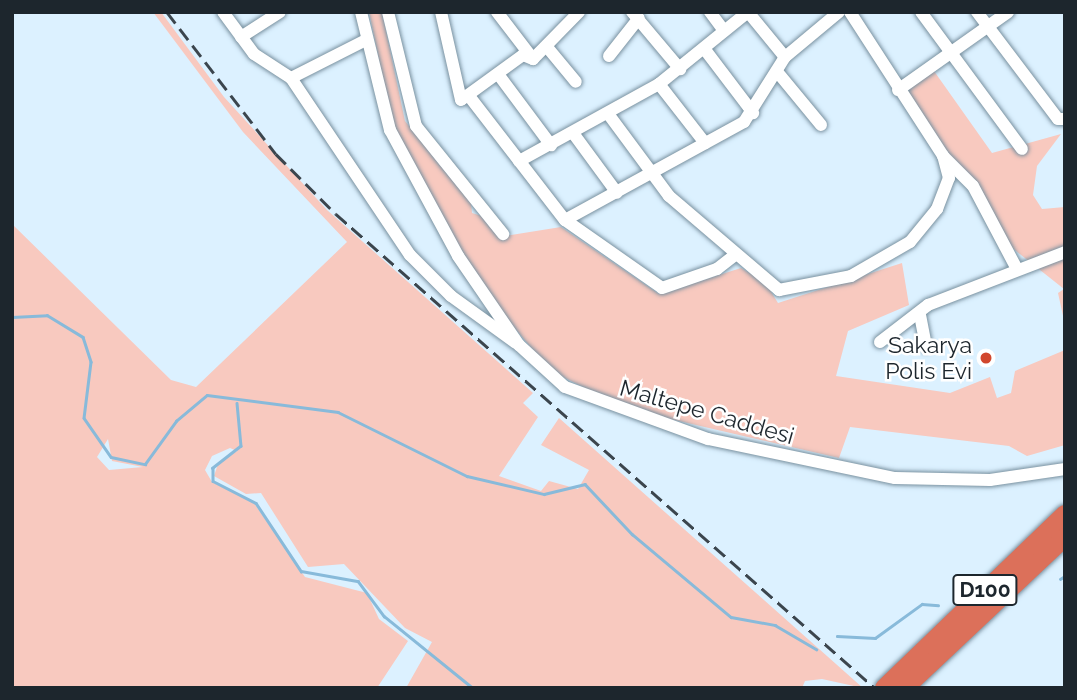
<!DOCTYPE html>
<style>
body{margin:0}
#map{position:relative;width:1077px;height:700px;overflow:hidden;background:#dcf1ff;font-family:Raleway,sans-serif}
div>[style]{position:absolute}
.green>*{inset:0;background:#f8c9bf}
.stream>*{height:2.5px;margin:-1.25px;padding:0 1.25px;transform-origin:1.25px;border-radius:1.25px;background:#88bada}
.roads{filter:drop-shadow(0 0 2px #7991a0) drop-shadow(0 0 2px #7991a0)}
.minor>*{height:12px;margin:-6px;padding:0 6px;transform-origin:6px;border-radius:6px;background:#fff}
.highway>*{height:18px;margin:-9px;padding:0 9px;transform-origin:9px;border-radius:9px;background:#dc705a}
.rail>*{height:2.5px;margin-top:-1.25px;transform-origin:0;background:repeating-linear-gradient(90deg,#3b454d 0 14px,transparent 0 21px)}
.dots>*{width:19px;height:19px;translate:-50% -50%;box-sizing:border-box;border:4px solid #fff;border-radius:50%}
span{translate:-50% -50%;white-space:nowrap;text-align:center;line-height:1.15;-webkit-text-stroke:5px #fff;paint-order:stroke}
.shield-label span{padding:2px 5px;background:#fff;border:2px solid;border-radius:5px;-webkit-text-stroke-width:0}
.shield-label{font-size:21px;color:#1d262d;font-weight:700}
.poi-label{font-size:23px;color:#1d262d}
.right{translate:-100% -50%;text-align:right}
.street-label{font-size:23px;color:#1d262d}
.frame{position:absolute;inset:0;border:14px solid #1d262d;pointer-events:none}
</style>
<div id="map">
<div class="green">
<i style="clip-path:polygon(evenodd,153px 12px,161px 12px,224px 97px,327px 210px,533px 393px,523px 403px,538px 417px,499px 476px,541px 491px,549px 481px,578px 489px,589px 470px,541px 445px,559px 418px,863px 688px,822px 679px,805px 681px,802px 688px,406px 688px,432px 642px,405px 628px,344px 564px,308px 567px,261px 493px,246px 494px,214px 476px,218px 464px,237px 451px,230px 448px,212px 456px,205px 470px,212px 482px,254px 503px,305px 577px,367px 593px,379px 619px,408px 641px,377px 688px,12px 688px,12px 224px,171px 380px,196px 387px,347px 242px,243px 132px,153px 12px,108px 439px,112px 461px,143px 467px,109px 470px,97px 457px,108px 439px)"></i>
<i style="clip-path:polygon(369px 12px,382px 12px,405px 121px,471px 203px,472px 213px,485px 217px,499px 237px,561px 227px,659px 294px,741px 268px,765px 282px,778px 303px,902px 263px,909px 305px,848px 331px,836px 376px,950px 393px,990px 377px,997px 398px,1011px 393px,1015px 371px,1065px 350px,1065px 445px,1027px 456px,1009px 446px,850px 427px,839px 458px,627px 409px,551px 371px,485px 293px,393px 127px)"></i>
<i style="clip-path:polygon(934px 71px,992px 153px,1061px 134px,1037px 166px,1033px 195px,1042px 209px,1065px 207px,1065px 325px,1058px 293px,1064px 289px,1011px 247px,905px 92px)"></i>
</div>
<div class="stream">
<i style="left:12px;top:317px;width:35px;rotate:-3deg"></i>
<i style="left:47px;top:315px;width:42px;rotate:31.4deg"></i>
<i style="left:83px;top:337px;width:26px;rotate:72deg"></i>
<i style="left:91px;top:362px;width:56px;rotate:97.1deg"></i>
<i style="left:84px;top:418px;width:47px;rotate:55.3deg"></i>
<i style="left:111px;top:457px;width:35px;rotate:12deg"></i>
<i style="left:145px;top:464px;width:53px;rotate:-54.2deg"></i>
<i style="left:176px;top:421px;width:40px;rotate:-40deg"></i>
<i style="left:207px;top:395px;width:132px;rotate:7.4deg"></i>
<i style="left:338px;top:412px;width:144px;rotate:26.4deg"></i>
<i style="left:467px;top:476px;width:79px;rotate:13.2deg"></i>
<i style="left:544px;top:494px;width:42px;rotate:-13.7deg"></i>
<i style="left:585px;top:484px;width:69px;rotate:46.8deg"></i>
<i style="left:632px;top:534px;width:129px;rotate:40deg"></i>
<i style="left:731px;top:617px;width:45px;rotate:10.3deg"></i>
<i style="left:775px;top:625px;width:48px;rotate:30.3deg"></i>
<i style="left:237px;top:403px;width:43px;rotate:84.7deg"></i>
<i style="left:241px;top:446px;width:36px;rotate:142deg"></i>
<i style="left:213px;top:468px;width:13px;rotate:90deg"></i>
<i style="left:213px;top:481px;width:48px;rotate:27.1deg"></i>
<i style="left:256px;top:503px;width:82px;rotate:56.5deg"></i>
<i style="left:301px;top:571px;width:58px;rotate:10deg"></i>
<i style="left:358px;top:581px;width:44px;rotate:53.4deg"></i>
<i style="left:384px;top:616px;width:114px;rotate:39deg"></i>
<i style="left:1060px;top:579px;width:6px;rotate:-31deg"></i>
<i style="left:837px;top:636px;width:38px;rotate:3deg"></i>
<i style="left:875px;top:638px;width:58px;rotate:-35.9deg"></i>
<i style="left:922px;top:604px;width:16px;rotate:4deg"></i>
</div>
<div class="roads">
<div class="minor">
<i style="left:223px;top:12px;width:52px;rotate:53.6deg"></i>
<i style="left:254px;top:54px;width:44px;rotate:33deg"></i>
<i style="left:291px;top:78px;width:84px;rotate:-26.9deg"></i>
<i style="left:361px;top:12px;width:122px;rotate:76.2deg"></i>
<i style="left:390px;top:130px;width:143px;rotate:61.6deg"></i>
<i style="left:458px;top:256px;width:108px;rotate:55.6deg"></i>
<i style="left:519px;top:345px;width:62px;rotate:42.4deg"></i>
<i style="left:565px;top:387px;width:152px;rotate:20deg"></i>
<i style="left:708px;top:439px;width:191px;rotate:11.8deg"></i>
<i style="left:895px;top:478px;width:95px;rotate:1.2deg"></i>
<i style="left:990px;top:480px;width:76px;rotate:-8.3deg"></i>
<i style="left:388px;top:12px;width:117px;rotate:76.2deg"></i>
<i style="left:416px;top:126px;width:139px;rotate:51.1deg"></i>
<i style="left:441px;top:12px;width:90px;rotate:77.2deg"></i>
<i style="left:461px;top:100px;width:77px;rotate:-36deg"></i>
<i style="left:523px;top:55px;width:11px;rotate:22deg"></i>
<i style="left:533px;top:59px;width:66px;rotate:-45.6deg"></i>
<i style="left:497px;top:12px;width:59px;rotate:52.5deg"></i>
<i style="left:632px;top:12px;width:75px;rotate:49.9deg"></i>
<i style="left:710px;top:12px;width:21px;rotate:53deg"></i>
<i style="left:850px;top:12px;width:171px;rotate:57.1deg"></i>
<i style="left:943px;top:156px;width:42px;rotate:45deg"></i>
<i style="left:973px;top:186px;width:94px;rotate:62.1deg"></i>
<i style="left:921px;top:12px;width:170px;rotate:53.6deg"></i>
<i style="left:977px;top:12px;width:134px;rotate:52.9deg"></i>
<i style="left:1058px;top:119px;width:7px"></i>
<i style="left:241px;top:37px;width:46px;rotate:-32.7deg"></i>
<i style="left:547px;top:47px;width:45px;rotate:50.4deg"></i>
<i style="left:706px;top:51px;width:78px;rotate:52.8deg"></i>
<i style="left:609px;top:56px;width:48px;rotate:-51.7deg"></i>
<i style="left:498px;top:74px;width:89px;rotate:53.3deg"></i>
<i style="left:779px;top:74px;width:66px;rotate:50.5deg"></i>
<i style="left:291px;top:78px;width:213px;rotate:56.1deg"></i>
<i style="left:410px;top:255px;width:58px;rotate:45deg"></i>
<i style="left:451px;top:296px;width:80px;rotate:35.9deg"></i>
<i style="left:659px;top:84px;width:75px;rotate:52.1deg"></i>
<i style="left:898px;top:90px;width:135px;rotate:-35.3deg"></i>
<i style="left:469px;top:96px;width:157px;rotate:52.3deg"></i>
<i style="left:565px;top:220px;width:204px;rotate:-28.7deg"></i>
<i style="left:744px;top:122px;width:77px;rotate:-57.8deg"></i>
<i style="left:785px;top:57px;width:70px;rotate:-39.8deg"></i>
<i style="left:609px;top:115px;width:101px;rotate:53.5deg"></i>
<i style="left:669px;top:196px;width:145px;rotate:40.5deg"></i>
<i style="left:779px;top:290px;width:73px;rotate:-11deg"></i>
<i style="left:851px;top:276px;width:68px;rotate:-30deg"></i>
<i style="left:910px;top:242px;width:43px;rotate:-50.7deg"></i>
<i style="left:937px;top:209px;width:33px;rotate:-69deg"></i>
<i style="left:949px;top:178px;width:23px;rotate:-105deg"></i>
<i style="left:573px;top:133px;width:74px;rotate:53.7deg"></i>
<i style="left:519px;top:161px;width:160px;rotate:-28.8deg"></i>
<i style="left:659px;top:84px;width:114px;rotate:-39deg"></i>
<i style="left:748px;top:12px;width:58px;rotate:50.6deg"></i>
<i style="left:565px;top:220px;width:118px;rotate:35deg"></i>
<i style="left:662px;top:288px;width:58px;rotate:-19.1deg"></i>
<i style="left:717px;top:269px;width:24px;rotate:-38deg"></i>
<i style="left:920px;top:315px;width:32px;rotate:79deg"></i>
<i style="left:880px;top:342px;width:61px;rotate:-37.6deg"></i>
<i style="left:928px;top:305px;width:147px;rotate:-21.1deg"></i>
</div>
<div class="highway">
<i style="left:884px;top:688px;width:251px;rotate:-43.9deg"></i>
<i style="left:905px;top:688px;width:220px;rotate:-43.3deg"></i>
</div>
</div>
<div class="rail">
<i style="left:167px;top:12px;width:179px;rotate:52.5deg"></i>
<i style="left:276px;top:154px;width:85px;rotate:45deg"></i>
<i style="left:336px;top:214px;width:718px;rotate:41.33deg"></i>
</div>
<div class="dots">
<i style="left:986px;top:358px;background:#d1462c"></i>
</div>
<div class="shield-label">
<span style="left:985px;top:590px">D100</span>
</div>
<div class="poi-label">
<span class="right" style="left:972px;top:358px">Sakarya<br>Polis Evi</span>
</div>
<div class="street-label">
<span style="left:707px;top:412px;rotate:16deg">Maltepe Caddesi</span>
</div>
<div class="frame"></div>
</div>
